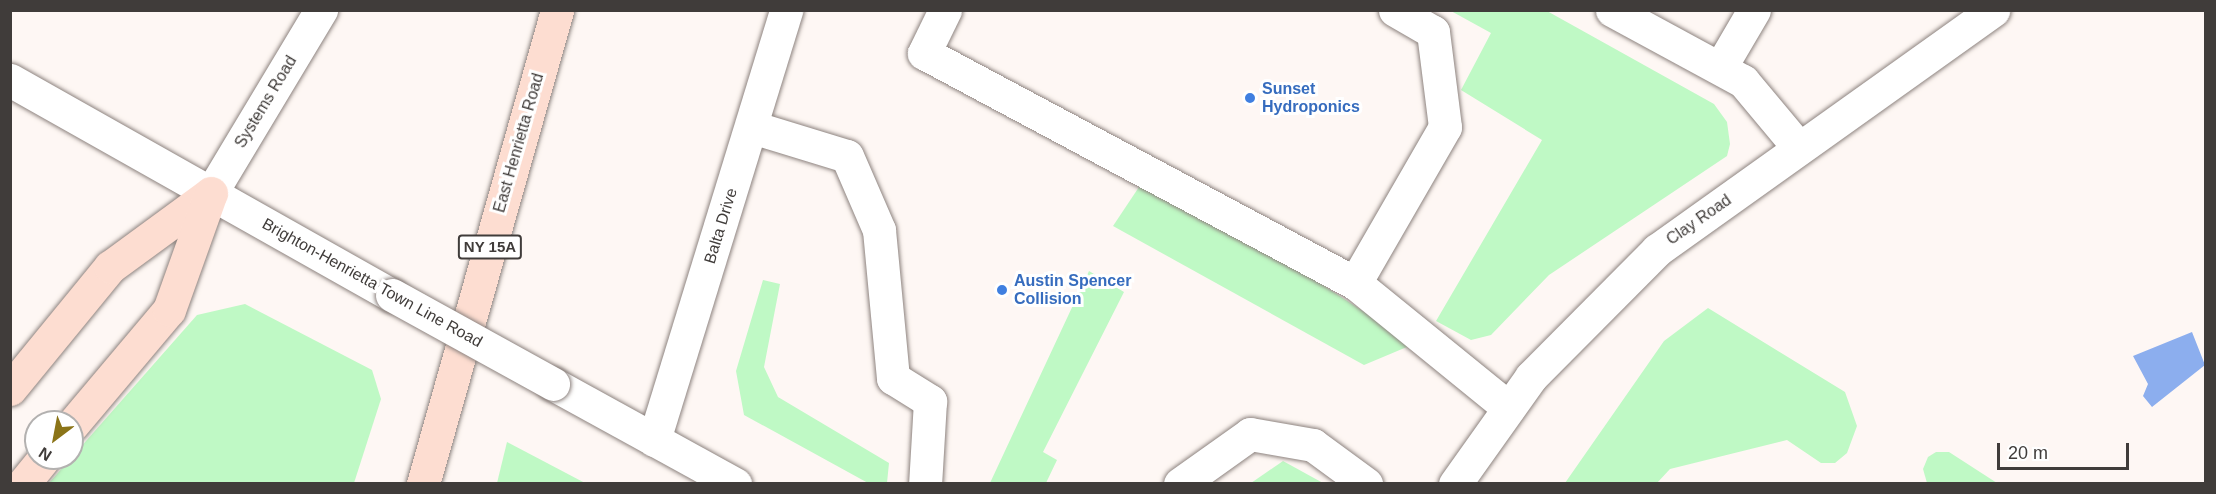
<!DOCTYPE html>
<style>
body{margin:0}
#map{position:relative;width:2216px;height:494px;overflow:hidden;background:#fef7f4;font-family:Arial,sans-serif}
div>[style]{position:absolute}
.green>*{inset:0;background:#bff9c5}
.water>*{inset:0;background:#8caeee}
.roads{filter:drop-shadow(0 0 2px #8d837f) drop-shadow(0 0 2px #8d837f)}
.minor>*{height:33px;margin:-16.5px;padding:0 16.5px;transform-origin:16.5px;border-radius:16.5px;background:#fff}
.major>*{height:33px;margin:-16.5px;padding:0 16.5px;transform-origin:16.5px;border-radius:16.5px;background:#fdddd1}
.bridges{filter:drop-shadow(0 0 2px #8d837f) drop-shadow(0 0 2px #8d837f)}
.minor-bridge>*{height:33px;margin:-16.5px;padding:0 16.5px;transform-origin:16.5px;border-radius:16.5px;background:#fff}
.dots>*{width:16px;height:16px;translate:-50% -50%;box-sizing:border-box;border:3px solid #fff;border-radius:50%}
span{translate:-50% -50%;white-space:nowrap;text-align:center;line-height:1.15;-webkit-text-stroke:6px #fff;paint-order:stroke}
.shield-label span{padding:2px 4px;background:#fff;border:2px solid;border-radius:4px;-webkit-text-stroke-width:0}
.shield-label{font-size:15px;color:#403c3a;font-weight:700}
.shop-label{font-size:16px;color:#366cbe;font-weight:700}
.left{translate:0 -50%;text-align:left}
.street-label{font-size:16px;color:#403c3a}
.frame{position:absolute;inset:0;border:12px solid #403c3a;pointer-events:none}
.north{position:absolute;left:24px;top:410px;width:60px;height:60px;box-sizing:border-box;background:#fff;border:2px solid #b3b1b0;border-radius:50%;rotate:212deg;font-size:16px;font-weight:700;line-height:24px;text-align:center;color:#403c3a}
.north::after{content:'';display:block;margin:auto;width:21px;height:27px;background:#8b7418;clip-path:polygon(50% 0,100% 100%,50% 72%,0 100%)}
.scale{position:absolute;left:1997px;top:443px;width:132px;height:27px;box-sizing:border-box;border:3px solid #403c3a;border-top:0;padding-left:8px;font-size:18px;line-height:21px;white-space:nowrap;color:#403c3a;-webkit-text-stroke:4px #fff;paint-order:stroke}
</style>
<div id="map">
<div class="green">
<i style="clip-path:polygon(1451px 11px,1547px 11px,1714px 104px,1727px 122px,1730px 144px,1727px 156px,1549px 275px,1491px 335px,1471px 340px,1436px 321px,1542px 140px,1461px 90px,1491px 33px)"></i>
<i style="clip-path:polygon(1141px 184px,1259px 244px,1414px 344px,1364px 365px,1113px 226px)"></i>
<i style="clip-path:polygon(1089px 271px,1124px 292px,1043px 452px,1057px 460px,1046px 483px,990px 483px)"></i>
<i style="clip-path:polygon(763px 280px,780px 284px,764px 367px,778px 397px,889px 463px,887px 483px,868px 483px,744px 415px,736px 371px)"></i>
<i style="clip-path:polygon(245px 304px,372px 370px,381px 399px,354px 483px,49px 483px,197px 315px)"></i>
<i style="clip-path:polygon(1708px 308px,1845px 392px,1857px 426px,1847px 453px,1835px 463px,1821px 463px,1787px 440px,1670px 469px,1657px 483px,1565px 483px,1664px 341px)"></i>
<i style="clip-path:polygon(507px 442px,585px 483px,497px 483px)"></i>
<i style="clip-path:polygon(1936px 452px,1949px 452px,1997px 483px,1927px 483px,1923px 469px,1928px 457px)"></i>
<i style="clip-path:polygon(1283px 461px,1323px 483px,1251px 483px)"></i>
</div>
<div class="water">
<i style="clip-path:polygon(2192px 332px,2205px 365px,2152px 407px,2143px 396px,2148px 384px,2133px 356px)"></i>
</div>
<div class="roads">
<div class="minor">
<i style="left:945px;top:10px;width:48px;rotate:116deg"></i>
<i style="left:924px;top:53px;width:489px;rotate:28.1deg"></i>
<i style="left:1355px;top:283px;width:198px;rotate:39.1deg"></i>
<i style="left:1612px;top:10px;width:149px;rotate:28.5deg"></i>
<i style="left:1743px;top:81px;width:87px;rotate:50.1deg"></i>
<i style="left:1720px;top:68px;width:67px;rotate:-59.6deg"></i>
<i style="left:10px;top:80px;width:438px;rotate:29.4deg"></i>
<i style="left:752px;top:127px;width:99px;rotate:17deg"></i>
<i style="left:847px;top:156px;width:81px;rotate:66.6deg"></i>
<i style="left:879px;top:230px;width:149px;rotate:84.6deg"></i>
<i style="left:893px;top:378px;width:44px;rotate:31.9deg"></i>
<i style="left:930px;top:401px;width:83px;rotate:93.4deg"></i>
<i style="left:211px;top:193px;width:214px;rotate:-59deg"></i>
<i style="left:1355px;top:283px;width:180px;rotate:-60deg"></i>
<i style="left:1445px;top:127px;width:96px;rotate:-97.2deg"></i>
<i style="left:1433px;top:32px;width:44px;rotate:-149.9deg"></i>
<i style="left:553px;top:384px;width:208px;rotate:28.8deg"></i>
<i style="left:654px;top:440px;width:450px;rotate:-72.9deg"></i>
<i style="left:1180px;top:484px;width:86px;rotate:-35.5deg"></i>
<i style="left:1250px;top:434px;width:64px;rotate:9.9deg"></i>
<i style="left:1313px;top:445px;width:66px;rotate:36.3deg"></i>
<i style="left:1455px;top:484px;width:131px;rotate:-54.6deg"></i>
<i style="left:1531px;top:377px;width:179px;rotate:-45.2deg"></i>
<i style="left:1657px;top:250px;width:413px;rotate:-35.5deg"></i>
</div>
<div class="major">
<i style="left:10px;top:389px;width:158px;rotate:-50.7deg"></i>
<i style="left:110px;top:267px;width:125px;rotate:-36.2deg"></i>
<i style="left:72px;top:425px;width:150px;rotate:-49.9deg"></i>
<i style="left:169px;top:310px;width:124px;rotate:-70.3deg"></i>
<i style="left:23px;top:484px;width:33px;rotate:-51deg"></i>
<i style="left:423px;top:484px;width:493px;rotate:-74.2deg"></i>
</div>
</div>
<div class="bridges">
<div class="minor-bridge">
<i style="left:392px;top:295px;width:184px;rotate:28.9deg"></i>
</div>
</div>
<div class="dots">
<i style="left:1250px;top:98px;background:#3f7fe0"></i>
<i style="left:1002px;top:290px;background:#3f7fe0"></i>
</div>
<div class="shield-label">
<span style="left:490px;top:247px">NY 15A</span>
</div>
<div class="shop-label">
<span class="left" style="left:1262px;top:98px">Sunset<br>Hydroponics</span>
<span class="left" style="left:1014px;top:290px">Austin Spencer<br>Collision</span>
</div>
<div class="street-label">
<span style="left:266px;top:102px;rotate:-59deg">Systems Road</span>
<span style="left:519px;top:143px;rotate:-74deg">East Henrietta Road</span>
<span style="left:1699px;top:220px;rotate:-35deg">Clay Road</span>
<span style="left:721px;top:226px;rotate:-73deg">Balta Drive</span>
<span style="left:372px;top:283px;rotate:29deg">Brighton-Henrietta Town Line Road</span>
</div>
<div class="frame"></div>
<div class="north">N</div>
<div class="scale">20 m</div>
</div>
